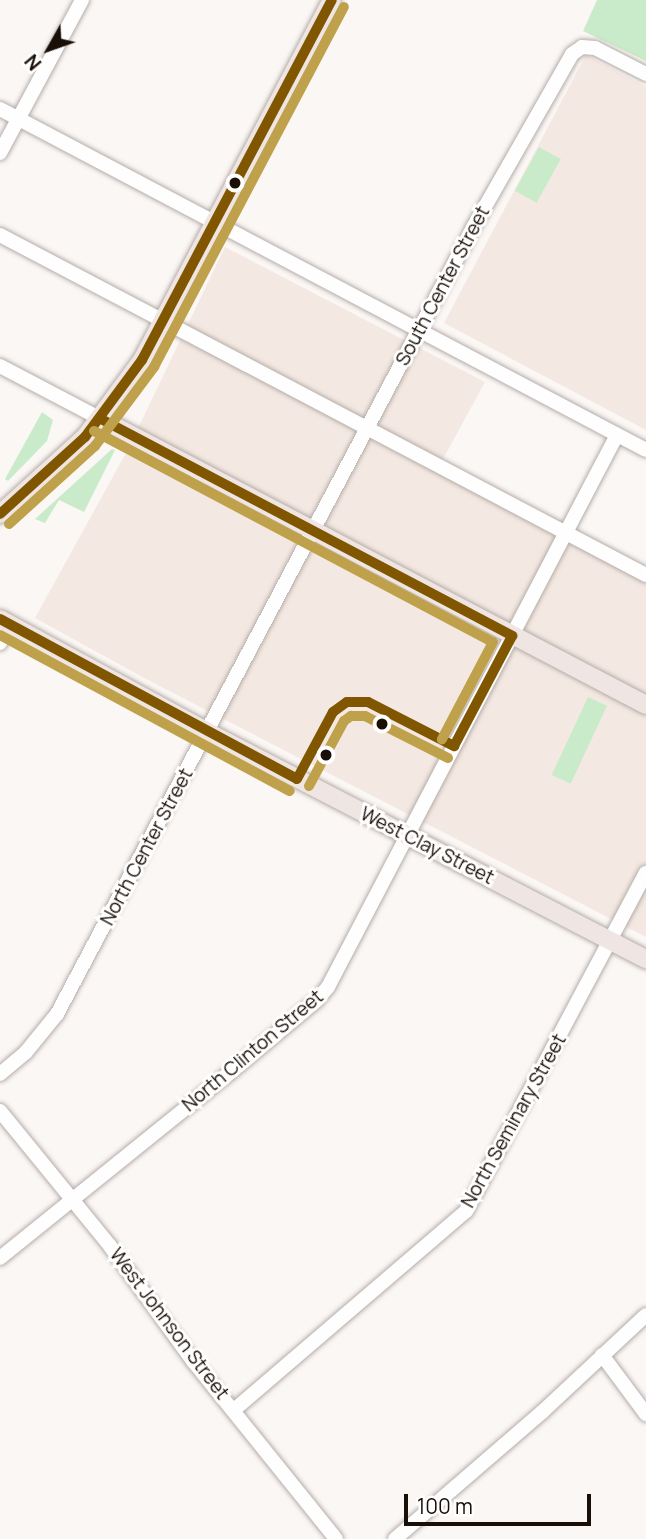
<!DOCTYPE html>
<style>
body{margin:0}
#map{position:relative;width:646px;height:1539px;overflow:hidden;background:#fbf7f5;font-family:Manrope,sans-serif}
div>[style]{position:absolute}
.built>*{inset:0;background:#f4e9e2}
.green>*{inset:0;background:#caebca;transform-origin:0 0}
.roads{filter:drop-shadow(0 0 2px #b5ada9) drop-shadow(0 0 2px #b5ada9)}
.minor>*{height:14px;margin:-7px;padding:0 7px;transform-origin:7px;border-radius:7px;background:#fefefe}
.major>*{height:18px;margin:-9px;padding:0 9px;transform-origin:9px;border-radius:9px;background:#efe5e2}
.bus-1>*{height:10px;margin:-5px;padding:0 5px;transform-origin:5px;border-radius:5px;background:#815601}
.bus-2>*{height:10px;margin:-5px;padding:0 5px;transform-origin:5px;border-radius:5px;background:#c0a14b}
.dots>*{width:19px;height:19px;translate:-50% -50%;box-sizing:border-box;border:4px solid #fff;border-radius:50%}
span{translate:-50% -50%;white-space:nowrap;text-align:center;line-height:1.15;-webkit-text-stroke:6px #fff;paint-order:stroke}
.street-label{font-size:19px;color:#1a0f07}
.north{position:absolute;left:14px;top:14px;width:70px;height:70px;-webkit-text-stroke:5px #fff;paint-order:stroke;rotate:230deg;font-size:19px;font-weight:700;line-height:28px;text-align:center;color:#1a0f07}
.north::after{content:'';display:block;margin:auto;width:24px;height:32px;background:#1a0f07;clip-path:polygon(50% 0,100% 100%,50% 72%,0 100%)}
.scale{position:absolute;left:404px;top:1494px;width:187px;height:32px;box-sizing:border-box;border:4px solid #1a0f07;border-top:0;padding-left:9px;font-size:21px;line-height:24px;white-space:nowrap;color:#1a0f07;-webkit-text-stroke:5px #fff;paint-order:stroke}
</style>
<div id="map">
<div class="built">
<i style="clip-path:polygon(586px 55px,646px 87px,646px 430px,444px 323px)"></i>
<i style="clip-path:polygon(225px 247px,485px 382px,442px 461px,646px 576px,646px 937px,144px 678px,35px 618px,127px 451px)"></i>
</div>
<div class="green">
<i style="clip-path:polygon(597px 0,646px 0,646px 61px,583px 31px)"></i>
<i style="left:539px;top:147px;width:25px;height:50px;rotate:29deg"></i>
<i style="clip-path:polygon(42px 412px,53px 420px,47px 441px,8px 481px,5px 479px)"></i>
<i style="clip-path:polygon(112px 449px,115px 450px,84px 512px,59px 500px,45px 523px,35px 519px)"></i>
<i style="left:588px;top:697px;width:21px;height:86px;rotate:25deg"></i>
</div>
<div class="roads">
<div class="minor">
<i style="left:0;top:109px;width:730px;rotate:27.83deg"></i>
<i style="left:0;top:153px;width:174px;rotate:-61.8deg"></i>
<i style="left:0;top:235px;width:730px;rotate:27.76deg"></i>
<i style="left:0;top:366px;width:114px;rotate:27.7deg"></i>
<i style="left:0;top:643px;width:21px;rotate:-62deg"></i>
<i style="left:0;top:1074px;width:34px;rotate:-40deg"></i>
<i style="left:26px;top:1052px;width:49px;rotate:-50.8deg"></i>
<i style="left:57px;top:1014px;width:892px;rotate:-62.11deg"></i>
<i style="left:474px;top:226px;width:198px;rotate:-60.3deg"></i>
<i style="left:572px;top:54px;width:12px;rotate:-35deg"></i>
<i style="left:582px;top:47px;width:13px;rotate:4deg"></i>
<i style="left:595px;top:48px;width:57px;rotate:27deg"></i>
<i style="left:0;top:1111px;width:174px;rotate:50.8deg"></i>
<i style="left:110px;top:1246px;width:142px;rotate:54.2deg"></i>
<i style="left:193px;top:1361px;width:228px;rotate:51.2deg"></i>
<i style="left:0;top:1258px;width:292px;rotate:-38.9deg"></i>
<i style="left:227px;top:1075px;width:117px;rotate:-39.8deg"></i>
<i style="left:317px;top:1000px;width:17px;rotate:-50deg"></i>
<i style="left:328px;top:987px;width:623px;rotate:-62.37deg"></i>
<i style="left:602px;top:1355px;width:74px;rotate:53.3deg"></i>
<i style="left:234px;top:1410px;width:306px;rotate:-40.6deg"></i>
<i style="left:466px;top:1211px;width:383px;rotate:-62deg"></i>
<i style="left:395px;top:1539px;width:194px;rotate:-40.8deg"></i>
<i style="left:542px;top:1412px;width:142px;rotate:-43deg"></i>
</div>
<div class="major">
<i style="left:101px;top:419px;width:615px;rotate:27.69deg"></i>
<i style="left:0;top:514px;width:115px;rotate:-42.2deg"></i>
<i style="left:85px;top:437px;width:96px;rotate:-53.5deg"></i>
<i style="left:142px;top:360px;width:407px;rotate:-62.2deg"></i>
<i style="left:0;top:619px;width:251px;rotate:28.5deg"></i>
<i style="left:221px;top:739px;width:479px;rotate:27.4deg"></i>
</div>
</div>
<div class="bus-1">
<i style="left:101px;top:419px;width:465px;rotate:27.8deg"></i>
<i style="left:512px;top:636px;width:124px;rotate:117.8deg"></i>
<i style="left:0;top:514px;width:115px;rotate:-42.2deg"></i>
<i style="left:85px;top:437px;width:96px;rotate:-53.5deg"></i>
<i style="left:142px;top:360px;width:407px;rotate:-62.2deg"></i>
<i style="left:0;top:619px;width:337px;rotate:28.3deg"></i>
<i style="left:297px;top:779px;width:76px;rotate:-61.8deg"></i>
<i style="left:333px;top:712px;width:17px;rotate:-36deg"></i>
<i style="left:347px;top:702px;width:21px"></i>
<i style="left:368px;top:702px;width:97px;rotate:27.1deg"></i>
</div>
<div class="bus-2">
<i style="left:94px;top:431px;width:451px;rotate:27.9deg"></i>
<i style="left:493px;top:642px;width:110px;rotate:117.7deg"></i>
<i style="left:9px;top:524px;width:116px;rotate:-42.2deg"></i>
<i style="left:95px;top:446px;width:99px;rotate:-53.2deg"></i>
<i style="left:154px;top:367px;width:407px;rotate:-62.2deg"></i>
<i style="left:0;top:635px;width:329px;rotate:28.3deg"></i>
<i style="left:309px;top:786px;width:74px;rotate:-61.7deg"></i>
<i style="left:344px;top:721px;width:9px;rotate:-36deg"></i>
<i style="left:351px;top:716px;width:14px"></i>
<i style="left:365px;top:716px;width:93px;rotate:26.8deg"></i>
</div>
<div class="dots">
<i style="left:235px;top:183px;background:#1a0f07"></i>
<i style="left:382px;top:724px;background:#1a0f07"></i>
<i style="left:326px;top:755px;background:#1a0f07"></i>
</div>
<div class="street-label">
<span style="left:443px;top:286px;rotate:-62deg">South Center Street</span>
<span style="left:427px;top:846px;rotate:27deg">West Clay Street</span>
<span style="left:147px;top:847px;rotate:-62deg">North Center Street</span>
<span style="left:253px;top:1051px;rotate:-40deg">North Clinton Street</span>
<span style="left:514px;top:1121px;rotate:-61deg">North Seminary Street</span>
<span style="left:169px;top:1324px;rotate:53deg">West Johnson Street</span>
</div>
<div class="north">N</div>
<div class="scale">100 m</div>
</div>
